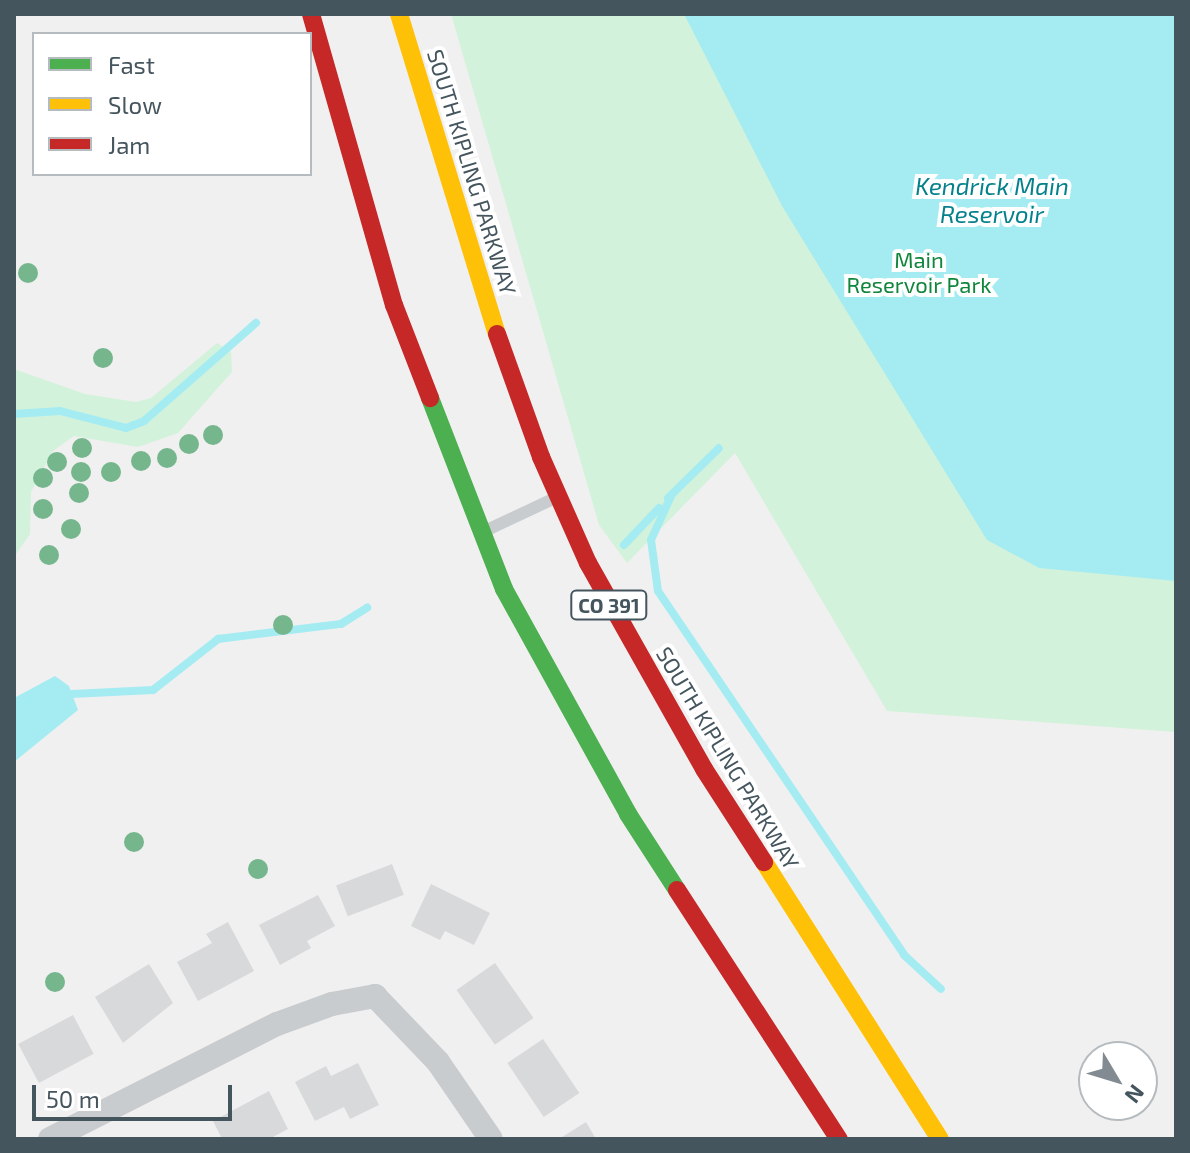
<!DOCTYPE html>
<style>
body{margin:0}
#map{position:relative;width:1190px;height:1153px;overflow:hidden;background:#f1f0f0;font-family:"Exo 2",sans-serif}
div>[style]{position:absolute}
.green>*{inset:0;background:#d3f2db}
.water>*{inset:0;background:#a5ecf2}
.stream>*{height:8px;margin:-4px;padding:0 4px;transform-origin:4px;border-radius:4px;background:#a5ecf2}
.building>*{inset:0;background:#d7d9da;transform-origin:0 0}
.lane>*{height:12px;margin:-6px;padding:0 6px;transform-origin:6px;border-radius:6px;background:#c8ccce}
.street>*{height:24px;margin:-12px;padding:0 12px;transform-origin:12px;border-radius:12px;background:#c8ccce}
.fast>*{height:18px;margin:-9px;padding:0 9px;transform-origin:9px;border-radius:9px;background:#4caf50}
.slow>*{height:18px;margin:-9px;padding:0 9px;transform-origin:9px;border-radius:9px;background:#ffc107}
.jam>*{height:18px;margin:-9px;padding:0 9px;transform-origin:9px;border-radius:9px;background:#c62828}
.trees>*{width:20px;height:20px;margin:-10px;border-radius:50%;background:#75b68d}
span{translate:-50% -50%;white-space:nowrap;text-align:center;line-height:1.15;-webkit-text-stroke:8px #fff;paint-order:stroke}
.shield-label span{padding:2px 6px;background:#fff;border:2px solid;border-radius:6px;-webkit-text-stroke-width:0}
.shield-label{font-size:20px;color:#45555e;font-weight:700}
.street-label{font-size:22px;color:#45555e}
.park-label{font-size:22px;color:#10863c}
.water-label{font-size:24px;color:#05818c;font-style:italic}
.frame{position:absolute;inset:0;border:16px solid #45555e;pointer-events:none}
.legend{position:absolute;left:32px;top:32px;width:280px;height:144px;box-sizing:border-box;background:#fff;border:2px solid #b5bbbf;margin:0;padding:10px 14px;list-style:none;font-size:24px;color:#45555e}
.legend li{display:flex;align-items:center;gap:16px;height:40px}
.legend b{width:40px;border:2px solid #b5bbbf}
.north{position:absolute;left:1078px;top:1041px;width:80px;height:80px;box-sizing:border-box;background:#fff;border:2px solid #b5bbbf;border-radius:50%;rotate:128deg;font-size:22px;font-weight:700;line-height:32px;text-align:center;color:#45555e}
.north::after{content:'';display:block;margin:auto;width:28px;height:36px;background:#818b91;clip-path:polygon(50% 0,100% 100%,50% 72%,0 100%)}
.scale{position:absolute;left:32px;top:1085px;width:200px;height:36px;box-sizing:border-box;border:4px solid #45555e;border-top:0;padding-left:10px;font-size:24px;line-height:28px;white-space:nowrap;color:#45555e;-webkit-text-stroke:6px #fff;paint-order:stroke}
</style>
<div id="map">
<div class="green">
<i style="clip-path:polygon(451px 14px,1176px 14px,1176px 732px,887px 711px,735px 453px,627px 563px,599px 525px)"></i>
<i style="clip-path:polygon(217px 343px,231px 352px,232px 372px,178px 433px,138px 447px,74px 436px,53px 451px,31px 492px,30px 534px,14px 557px,14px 369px,85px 394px,136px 402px,151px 398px)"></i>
</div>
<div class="water">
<i style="clip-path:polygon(684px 14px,1176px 14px,1176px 581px,1039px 568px,987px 540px,782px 206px)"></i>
<i style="clip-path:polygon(55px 676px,69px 686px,78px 710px,14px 762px,14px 698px)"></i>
</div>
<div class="stream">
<i style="left:14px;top:414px;width:46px;rotate:-3.7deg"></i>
<i style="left:60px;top:411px;width:68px;rotate:14.4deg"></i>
<i style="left:126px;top:428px;width:19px;rotate:-21deg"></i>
<i style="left:144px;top:421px;width:149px;rotate:-41.2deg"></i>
<i style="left:671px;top:496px;width:48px;rotate:114.4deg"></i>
<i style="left:651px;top:540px;width:51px;rotate:82.2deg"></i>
<i style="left:658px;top:591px;width:439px;rotate:55.9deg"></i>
<i style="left:904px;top:955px;width:50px;rotate:42.6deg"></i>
<i style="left:668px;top:498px;width:71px;rotate:-44.4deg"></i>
<i style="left:624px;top:545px;width:51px;rotate:-46.6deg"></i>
<i style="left:72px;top:694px;width:81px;rotate:-2.8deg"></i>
<i style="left:153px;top:690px;width:83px;rotate:-38.1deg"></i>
<i style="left:218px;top:639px;width:124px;rotate:-7deg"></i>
<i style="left:341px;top:624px;width:31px;rotate:-32deg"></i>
</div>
<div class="building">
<i style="left:392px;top:864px;width:33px;height:60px;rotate:69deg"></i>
<i style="clip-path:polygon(431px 884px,490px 913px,474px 945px,445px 931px,440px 940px,411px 926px)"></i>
<i style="clip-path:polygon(318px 895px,335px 926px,307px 941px,311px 948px,280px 965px,259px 925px)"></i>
<i style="clip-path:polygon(228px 922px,254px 971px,198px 1001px,177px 962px,212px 943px,206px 934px)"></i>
<i style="left:495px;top:963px;width:67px;height:47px;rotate:55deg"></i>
<i style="clip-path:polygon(149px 964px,173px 1003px,123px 1043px,95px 997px)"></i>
<i style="left:73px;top:1015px;width:44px;height:62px;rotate:62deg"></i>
<i style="left:543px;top:1039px;width:65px;height:43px;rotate:56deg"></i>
<i style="clip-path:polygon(358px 1063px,379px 1105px,350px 1119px,344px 1107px,315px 1121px,295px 1082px,326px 1066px,331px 1076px)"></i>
<i style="clip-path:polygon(269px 1091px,288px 1129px,269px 1139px,222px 1139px,213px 1121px)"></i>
<i style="clip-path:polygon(586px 1122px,596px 1139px,559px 1139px)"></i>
</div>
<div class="lane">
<i style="left:485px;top:531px;width:77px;rotate:-25.2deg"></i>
</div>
<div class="street">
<i style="left:50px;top:1139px;width:254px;rotate:-26.9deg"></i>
<i style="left:277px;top:1024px;width:59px;rotate:-20deg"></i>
<i style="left:332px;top:1004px;width:44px;rotate:-10.5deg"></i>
<i style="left:375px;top:996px;width:91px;rotate:46.3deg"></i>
<i style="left:438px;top:1062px;width:93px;rotate:55.5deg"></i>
</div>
<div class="fast">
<i style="left:430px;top:398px;width:205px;rotate:68.8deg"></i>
<i style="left:504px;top:589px;width:257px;rotate:61.1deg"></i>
<i style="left:628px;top:814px;width:90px;rotate:57.2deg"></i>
</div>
<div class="slow">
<i style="left:399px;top:14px;width:335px;rotate:73deg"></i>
<i style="left:764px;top:862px;width:328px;rotate:57.6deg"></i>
</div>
<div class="jam">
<i style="left:311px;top:14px;width:303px;rotate:74.1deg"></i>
<i style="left:394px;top:305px;width:100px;rotate:68.8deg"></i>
<i style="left:497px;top:334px;width:131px;rotate:70.3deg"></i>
<i style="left:541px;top:457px;width:116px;rotate:66.1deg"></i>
<i style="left:588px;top:563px;width:236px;rotate:60.6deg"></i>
<i style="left:704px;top:769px;width:111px;rotate:57.2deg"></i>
<i style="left:677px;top:890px;width:297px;rotate:57deg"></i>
</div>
<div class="trees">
<i style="left:28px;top:273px"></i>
<i style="left:103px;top:358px"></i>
<i style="left:213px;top:435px"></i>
<i style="left:189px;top:444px"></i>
<i style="left:82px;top:448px"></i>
<i style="left:167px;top:458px"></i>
<i style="left:141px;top:461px"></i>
<i style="left:57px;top:462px"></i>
<i style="left:81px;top:472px"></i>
<i style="left:111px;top:472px"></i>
<i style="left:43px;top:478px"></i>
<i style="left:79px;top:493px"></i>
<i style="left:43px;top:509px"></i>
<i style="left:71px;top:529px"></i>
<i style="left:49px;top:555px"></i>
<i style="left:283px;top:625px"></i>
<i style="left:134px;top:842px"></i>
<i style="left:258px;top:869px"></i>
<i style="left:55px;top:982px"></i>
</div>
<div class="shield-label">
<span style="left:609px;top:605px">CO 391</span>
</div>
<div class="street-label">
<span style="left:472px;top:172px;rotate:73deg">SOUTH KIPLING PARKWAY</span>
<span style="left:728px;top:758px;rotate:59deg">SOUTH KIPLING PARKWAY</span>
</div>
<div class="park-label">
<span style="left:919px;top:272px">Main<br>Reservoir Park</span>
</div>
<div class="water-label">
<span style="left:992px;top:200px">Kendrick Main<br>Reservoir</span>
</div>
<div class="frame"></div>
<ul class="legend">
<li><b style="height:10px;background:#4caf50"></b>Fast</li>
<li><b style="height:10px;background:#ffc107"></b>Slow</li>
<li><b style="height:10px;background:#c62828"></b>Jam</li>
</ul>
<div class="north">N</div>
<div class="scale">50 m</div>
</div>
